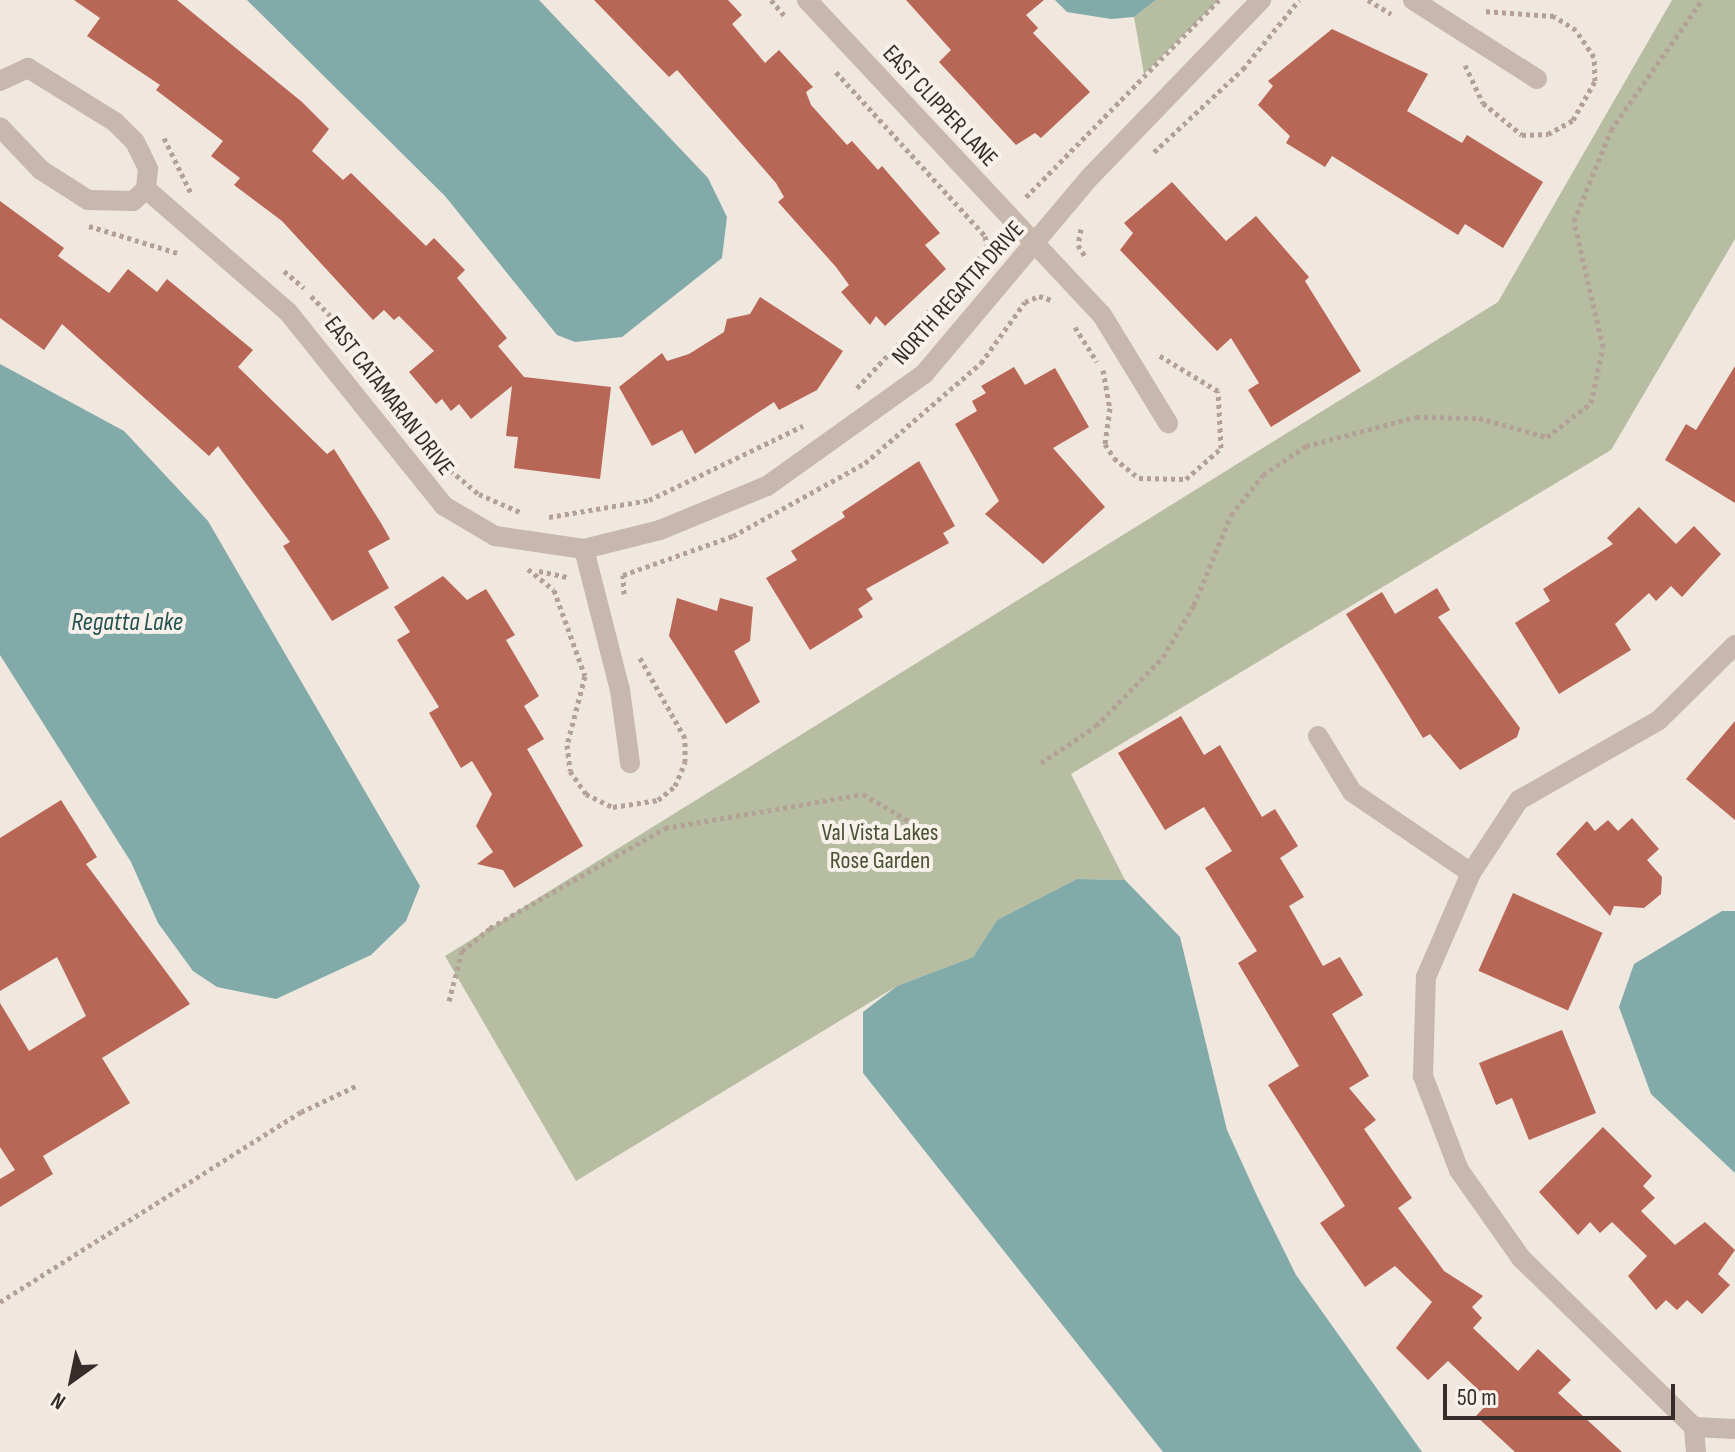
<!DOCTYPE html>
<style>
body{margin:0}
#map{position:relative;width:1735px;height:1452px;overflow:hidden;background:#f0e7df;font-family:"Sofia Sans Condensed",sans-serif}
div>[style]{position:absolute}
.green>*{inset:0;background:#b6bda1}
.water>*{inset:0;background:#81aaa9}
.building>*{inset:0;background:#b86655;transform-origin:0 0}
.path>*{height:5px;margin-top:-2.5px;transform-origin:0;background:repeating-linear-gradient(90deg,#b3a197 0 4px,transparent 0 8px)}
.minor>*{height:20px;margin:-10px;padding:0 10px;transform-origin:10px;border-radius:10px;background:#c7b7ac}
span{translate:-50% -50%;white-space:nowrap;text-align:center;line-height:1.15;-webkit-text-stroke:8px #f8f1eb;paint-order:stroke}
.street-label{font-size:24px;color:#362d2a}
.park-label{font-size:24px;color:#485131}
.water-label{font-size:26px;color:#245352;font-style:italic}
.north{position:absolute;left:32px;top:1340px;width:80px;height:80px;-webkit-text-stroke:6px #f8f1eb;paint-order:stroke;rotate:213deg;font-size:22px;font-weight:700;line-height:32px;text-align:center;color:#362d2a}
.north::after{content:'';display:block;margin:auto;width:28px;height:36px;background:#362d2a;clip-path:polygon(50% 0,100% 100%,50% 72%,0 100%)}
.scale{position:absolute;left:1443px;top:1384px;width:232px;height:36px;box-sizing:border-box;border:4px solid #362d2a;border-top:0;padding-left:10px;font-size:24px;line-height:28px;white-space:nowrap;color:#362d2a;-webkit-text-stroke:6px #f8f1eb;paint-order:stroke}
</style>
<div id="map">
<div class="green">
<i style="clip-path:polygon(1156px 0,1219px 0,1144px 74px,1134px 17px)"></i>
<i style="clip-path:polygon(1672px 0,1735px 0,1735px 239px,1611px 450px,1071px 774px,1125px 880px,1077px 879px,997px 920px,973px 957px,897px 986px,576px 1181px,445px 956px,1498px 302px)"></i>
</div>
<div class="water">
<i style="clip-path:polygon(247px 0,539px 0,708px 178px,727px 217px,722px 258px,622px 337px,575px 342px,557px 335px,445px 196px)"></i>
<i style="clip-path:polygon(1055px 0,1156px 0,1134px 17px,1111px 19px,1067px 12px)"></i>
<i style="clip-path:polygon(0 364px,124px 431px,208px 521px,420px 886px,406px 921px,371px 955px,276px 999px,217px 987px,193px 971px,158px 923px,131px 862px,0 655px)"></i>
<i style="clip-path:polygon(1077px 879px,1125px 880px,1180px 937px,1227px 1130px,1258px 1198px,1296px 1275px,1422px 1452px,1163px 1452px,863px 1073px,863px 1012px,897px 986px,973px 957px,997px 920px)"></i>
<i style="clip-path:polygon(1722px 911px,1735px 911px,1735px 1173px,1651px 1094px,1619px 1007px,1634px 964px)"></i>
</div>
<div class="building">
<i style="clip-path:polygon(74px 0,177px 0,302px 102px,329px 129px,312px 151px,343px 180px,351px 173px,426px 246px,434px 238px,465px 270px,457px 278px,507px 338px,498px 346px,524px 377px,611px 387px,600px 479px,514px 468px,518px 437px,506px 436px,512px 386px,471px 419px,459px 404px,451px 411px,442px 399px,436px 404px,409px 372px,434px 351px,399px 316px,394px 320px,384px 310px,373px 320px,282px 221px,234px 185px,240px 178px,211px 156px,223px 141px,156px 90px,160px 85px,87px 36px,100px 18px)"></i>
<i style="clip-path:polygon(594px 0,728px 0,742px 15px,732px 24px,765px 63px,779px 50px,813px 87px,806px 92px,811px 105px,847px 145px,852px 141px,878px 170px,882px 166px,940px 233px,925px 245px,946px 269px,885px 326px,876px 316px,870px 325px,841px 292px,849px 285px,836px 267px,778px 202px,784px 197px,776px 183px,677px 70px,669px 77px)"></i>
<i style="clip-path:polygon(906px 0,1044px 0,1026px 15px,1038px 28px,1033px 33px,1090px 92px,1041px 138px,1035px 133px,1016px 145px,939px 62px,951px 50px)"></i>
<i style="clip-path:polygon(1332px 29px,1428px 74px,1407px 111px,1462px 143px,1467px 135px,1543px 182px,1503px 248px,1465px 224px,1458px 235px,1332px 156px,1325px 167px,1286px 143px,1290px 136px,1258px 105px,1273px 86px,1268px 81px)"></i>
<i style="clip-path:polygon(1172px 182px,1226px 241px,1256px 216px,1309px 277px,1305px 281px,1361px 371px,1271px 427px,1248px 390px,1259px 383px,1231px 338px,1217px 351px,1120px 250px,1133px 233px,1124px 223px)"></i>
<i style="clip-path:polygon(0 201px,64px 248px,58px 256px,109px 293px,128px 269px,157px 292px,167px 279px,253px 350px,238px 367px,327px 454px,334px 449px,381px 523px,390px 539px,368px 551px,389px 588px,332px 621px,283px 546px,290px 542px,218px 446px,209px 456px,62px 324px,44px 350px,0 318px)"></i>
<i style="clip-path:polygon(760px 297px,843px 351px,817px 390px,779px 410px,774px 402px,695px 454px,682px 430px,652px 446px,619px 387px,662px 353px,667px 361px,689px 354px,724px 332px,727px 319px,750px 314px)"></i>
<i style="clip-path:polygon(1735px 366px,1735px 503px,1665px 460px,1686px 424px,1696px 430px)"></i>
<i style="clip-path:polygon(1014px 367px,1025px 385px,1055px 368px,1089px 427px,1053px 448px,1105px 507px,1043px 564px,985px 514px,999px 501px,955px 424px,977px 411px,972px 401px,986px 393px,981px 386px)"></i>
<i style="clip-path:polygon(919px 461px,955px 526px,943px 533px,949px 543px,866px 589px,873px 599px,858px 609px,863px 617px,810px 650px,766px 578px,797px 560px,791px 551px,845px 517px,842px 512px)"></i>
<i style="clip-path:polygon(1639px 507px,1676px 544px,1694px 526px,1721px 554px,1682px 597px,1671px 586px,1656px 601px,1649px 593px,1615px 624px,1631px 650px,1559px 694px,1515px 623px,1550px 601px,1543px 589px,1613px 544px,1607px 538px)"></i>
<i style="clip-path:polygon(443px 576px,467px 600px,486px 589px,515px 635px,506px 640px,539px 696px,524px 706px,544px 739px,527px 749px,583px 846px,514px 888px,503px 870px,477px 864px,493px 852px,476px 826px,492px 794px,472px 761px,461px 768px,429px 713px,439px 707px,397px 640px,410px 632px,394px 607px)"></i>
<i style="clip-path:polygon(1437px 588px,1450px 610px,1438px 617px,1520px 728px,1517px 737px,1460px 770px,1430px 734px,1423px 738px,1346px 614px,1382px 592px,1395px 614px)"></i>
<i style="clip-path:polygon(677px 598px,717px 611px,720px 598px,753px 607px,750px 641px,734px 651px,760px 702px,726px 724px,669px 636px)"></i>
<i style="clip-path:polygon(1181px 716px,1204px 755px,1220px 745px,1262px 817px,1275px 809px,1298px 846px,1280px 858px,1304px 897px,1289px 906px,1323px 966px,1340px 957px,1363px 995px,1332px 1014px,1369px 1076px,1349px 1088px,1376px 1120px,1364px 1129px,1412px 1198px,1398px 1208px,1444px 1271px,1483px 1296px,1472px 1307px,1482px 1318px,1473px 1328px,1518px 1371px,1538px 1349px,1571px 1380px,1558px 1393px,1622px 1452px,1515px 1452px,1476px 1416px,1490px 1401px,1448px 1361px,1428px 1380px,1396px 1348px,1432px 1302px,1395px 1266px,1365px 1287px,1320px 1223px,1345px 1206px,1268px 1085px,1299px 1066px,1238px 963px,1257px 951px,1205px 868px,1232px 851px,1204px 807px,1165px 830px,1118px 753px)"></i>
<i style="clip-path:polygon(1735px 721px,1735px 820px,1686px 779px)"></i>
<i style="clip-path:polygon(61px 800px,97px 857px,86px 864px,190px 1004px,102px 1058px,130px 1103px,43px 1156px,53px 1174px,0 1207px,0 1179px,15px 1170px,0 1147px,0 1003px,29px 1051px,86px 1016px,57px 957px,0 991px,0 838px)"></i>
<i style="clip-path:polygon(1632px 818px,1659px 849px,1647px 860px,1662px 877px,1661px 894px,1644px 908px,1614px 906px,1610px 916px,1556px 854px,1587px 821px,1595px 831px,1608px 820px,1618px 831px)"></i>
<i style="left:1513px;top:893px;width:98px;height:85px;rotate:24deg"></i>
<i style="clip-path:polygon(1562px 1030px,1596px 1113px,1529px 1140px,1512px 1098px,1496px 1105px,1479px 1063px)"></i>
<i style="clip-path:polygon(1603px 1127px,1652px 1176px,1643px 1186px,1655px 1198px,1641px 1211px,1675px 1245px,1705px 1222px,1735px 1250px,1718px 1274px,1730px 1285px,1702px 1314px,1687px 1300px,1677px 1310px,1666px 1300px,1656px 1310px,1628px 1276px,1647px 1256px,1612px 1222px,1600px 1233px,1590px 1222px,1578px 1235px,1539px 1192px)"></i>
</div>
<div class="path">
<i style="left:771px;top:0;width:23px;rotate:49deg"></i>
<i style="left:1368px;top:0;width:27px;rotate:31deg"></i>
<i style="left:1465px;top:65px;width:42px;rotate:64.7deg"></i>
<i style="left:1483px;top:103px;width:50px;rotate:39.4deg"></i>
<i style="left:1522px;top:135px;width:26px;rotate:-2deg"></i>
<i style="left:1548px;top:134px;width:29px;rotate:-29deg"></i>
<i style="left:1573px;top:120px;width:45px;rotate:-60.6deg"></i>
<i style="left:1595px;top:81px;width:24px;rotate:-92deg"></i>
<i style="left:1594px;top:57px;width:32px;rotate:-124deg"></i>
<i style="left:1576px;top:30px;width:26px;rotate:-148deg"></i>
<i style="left:1554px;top:16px;width:72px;rotate:-176deg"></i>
<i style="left:836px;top:72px;width:222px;rotate:47.7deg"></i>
<i style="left:985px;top:236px;width:15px;rotate:79deg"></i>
<i style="left:164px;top:138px;width:61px;rotate:63.9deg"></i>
<i style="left:1154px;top:152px;width:122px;rotate:-43deg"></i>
<i style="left:1243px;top:69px;width:89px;rotate:-50.9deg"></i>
<i style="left:1026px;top:197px;width:276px;rotate:-45.6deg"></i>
<i style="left:89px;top:226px;width:93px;rotate:16.9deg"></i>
<i style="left:1081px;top:229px;width:16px;rotate:101deg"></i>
<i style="left:1078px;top:245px;width:13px;rotate:58deg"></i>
<i style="left:284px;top:271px;width:26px;rotate:40deg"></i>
<i style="left:311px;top:296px;width:64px;rotate:45.6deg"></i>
<i style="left:356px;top:342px;width:113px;rotate:54.3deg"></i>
<i style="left:1075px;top:327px;width:41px;rotate:57.8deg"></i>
<i style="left:1103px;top:370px;width:39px;rotate:80deg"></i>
<i style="left:1110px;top:408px;width:36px;rotate:98deg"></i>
<i style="left:1105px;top:444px;width:17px;rotate:57deg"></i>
<i style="left:1114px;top:458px;width:32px;rotate:39deg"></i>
<i style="left:1139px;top:478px;width:47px;rotate:1.2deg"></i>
<i style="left:1186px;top:479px;width:47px;rotate:-41.5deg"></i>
<i style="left:1221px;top:448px;width:57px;rotate:-93deg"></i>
<i style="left:1218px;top:391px;width:71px;rotate:-148.8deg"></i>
<i style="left:857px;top:388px;width:206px;rotate:-46.8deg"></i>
<i style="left:450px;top:470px;width:38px;rotate:40deg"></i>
<i style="left:479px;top:494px;width:45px;rotate:23.7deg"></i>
<i style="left:549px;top:517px;width:101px;rotate:-9.6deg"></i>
<i style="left:649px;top:500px;width:171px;rotate:-25.7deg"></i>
<i style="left:528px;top:569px;width:33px;rotate:39deg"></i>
<i style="left:554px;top:590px;width:91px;rotate:70.2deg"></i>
<i style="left:585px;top:676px;width:71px;rotate:104.6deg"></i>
<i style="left:567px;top:745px;width:26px;rotate:83deg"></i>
<i style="left:570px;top:771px;width:28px;rotate:55deg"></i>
<i style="left:586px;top:794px;width:30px;rotate:26deg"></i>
<i style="left:613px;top:807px;width:46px;rotate:-8.8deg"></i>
<i style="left:658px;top:800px;width:22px;rotate:-39deg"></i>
<i style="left:675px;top:786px;width:26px;rotate:-67deg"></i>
<i style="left:685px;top:762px;width:24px;rotate:-90deg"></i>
<i style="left:685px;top:738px;width:92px;rotate:-119.4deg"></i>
<i style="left:539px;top:571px;width:30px;rotate:12deg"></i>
<i style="left:624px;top:594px;width:19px;rotate:-93deg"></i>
<i style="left:623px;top:575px;width:117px;rotate:-19.5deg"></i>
<i style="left:733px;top:536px;width:151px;rotate:-28.9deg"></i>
<i style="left:865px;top:463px;width:153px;rotate:-40.8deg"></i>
<i style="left:981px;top:363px;width:75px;rotate:-54.2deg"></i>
<i style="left:1025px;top:302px;width:15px;rotate:-23deg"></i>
<i style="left:1039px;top:296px;width:16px;rotate:18deg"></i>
<i style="left:1041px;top:763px;width:66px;rotate:-33.9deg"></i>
<i style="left:1096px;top:726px;width:96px;rotate:-45.8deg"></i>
<i style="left:1163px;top:657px;width:61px;rotate:-59.2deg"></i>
<i style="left:1194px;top:605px;width:97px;rotate:-67.7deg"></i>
<i style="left:1231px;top:515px;width:51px;rotate:-51.3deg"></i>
<i style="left:1263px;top:475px;width:52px;rotate:-34deg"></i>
<i style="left:1306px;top:446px;width:114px;rotate:-14.8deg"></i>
<i style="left:1416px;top:417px;width:63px;rotate:0.9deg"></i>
<i style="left:1479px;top:418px;width:71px;rotate:15.6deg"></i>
<i style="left:1547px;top:437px;width:56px;rotate:-37.7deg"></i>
<i style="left:1591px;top:403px;width:57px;rotate:-77.9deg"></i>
<i style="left:1603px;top:347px;width:129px;rotate:-103deg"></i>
<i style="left:1574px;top:221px;width:98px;rotate:-67.9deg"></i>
<i style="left:1611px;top:130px;width:159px;rotate:-55deg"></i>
<i style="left:449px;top:1001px;width:52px;rotate:-75.4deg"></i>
<i style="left:462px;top:951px;width:36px;rotate:-39deg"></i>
<i style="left:490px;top:928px;width:202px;rotate:-29.7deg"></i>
<i style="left:665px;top:828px;width:201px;rotate:-9.7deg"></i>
<i style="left:863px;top:794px;width:73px;rotate:30.4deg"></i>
<i style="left:0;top:1302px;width:356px;rotate:-32.3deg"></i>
<i style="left:301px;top:1112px;width:63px;rotate:-25.3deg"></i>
</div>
<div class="minor">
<i style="left:807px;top:0;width:432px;rotate:46.9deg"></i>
<i style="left:1102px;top:315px;width:127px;rotate:58.6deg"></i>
<i style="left:1413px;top:0;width:147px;rotate:32.5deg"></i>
<i style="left:0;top:81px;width:31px;rotate:-25deg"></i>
<i style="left:28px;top:68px;width:102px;rotate:31.8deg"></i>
<i style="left:115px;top:122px;width:28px;rotate:45deg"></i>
<i style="left:135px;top:142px;width:30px;rotate:64deg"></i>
<i style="left:148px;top:169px;width:20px;rotate:96deg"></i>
<i style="left:146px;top:189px;width:18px;rotate:137deg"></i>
<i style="left:133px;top:201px;width:45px;rotate:-178.7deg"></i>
<i style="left:88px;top:200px;width:56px;rotate:-147.4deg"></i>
<i style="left:41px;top:170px;width:59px;rotate:-133.6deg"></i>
<i style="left:146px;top:189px;width:188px;rotate:40.9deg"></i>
<i style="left:288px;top:312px;width:249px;rotate:51.2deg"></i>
<i style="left:444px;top:506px;width:59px;rotate:30.5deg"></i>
<i style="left:495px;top:536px;width:90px;rotate:8.3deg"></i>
<i style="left:584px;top:549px;width:78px;rotate:-14deg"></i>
<i style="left:660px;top:530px;width:116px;rotate:-22.4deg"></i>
<i style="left:767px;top:486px;width:193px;rotate:-35.5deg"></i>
<i style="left:924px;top:374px;width:259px;rotate:-49.9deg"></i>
<i style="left:1091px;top:176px;width:245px;rotate:-46deg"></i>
<i style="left:584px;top:549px;width:146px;rotate:75.7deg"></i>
<i style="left:620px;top:690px;width:74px;rotate:82.2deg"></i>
<i style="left:1318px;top:736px;width:66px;rotate:58.7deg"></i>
<i style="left:1352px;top:792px;width:144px;rotate:34.2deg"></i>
<i style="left:1694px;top:1427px;width:41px;rotate:2.8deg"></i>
<i style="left:1696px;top:1452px;width:25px;rotate:-95deg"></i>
<i style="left:1694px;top:1427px;width:242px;rotate:-135.7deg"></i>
<i style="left:1521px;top:1258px;width:108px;rotate:-125.2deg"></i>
<i style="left:1459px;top:1170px;width:101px;rotate:-111deg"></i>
<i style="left:1423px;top:1076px;width:99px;rotate:-88.3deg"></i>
<i style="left:1426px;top:977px;width:113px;rotate:-66.6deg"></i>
<i style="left:1471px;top:873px;width:87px;rotate:-56.7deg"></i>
<i style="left:1519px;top:800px;width:161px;rotate:-29.7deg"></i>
<i style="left:1659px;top:720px;width:107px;rotate:-44.6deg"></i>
</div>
<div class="street-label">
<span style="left:940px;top:106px;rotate:47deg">EAST CLIPPER LANE</span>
<span style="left:958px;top:293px;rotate:-48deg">NORTH REGATTA DRIVE</span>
<span style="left:389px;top:396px;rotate:52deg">EAST CATAMARAN DRIVE</span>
</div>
<div class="park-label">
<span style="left:880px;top:847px">Val Vista Lakes<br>Rose Garden</span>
</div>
<div class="water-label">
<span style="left:127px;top:623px">Regatta Lake</span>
</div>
<div class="north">N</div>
<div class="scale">50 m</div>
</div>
